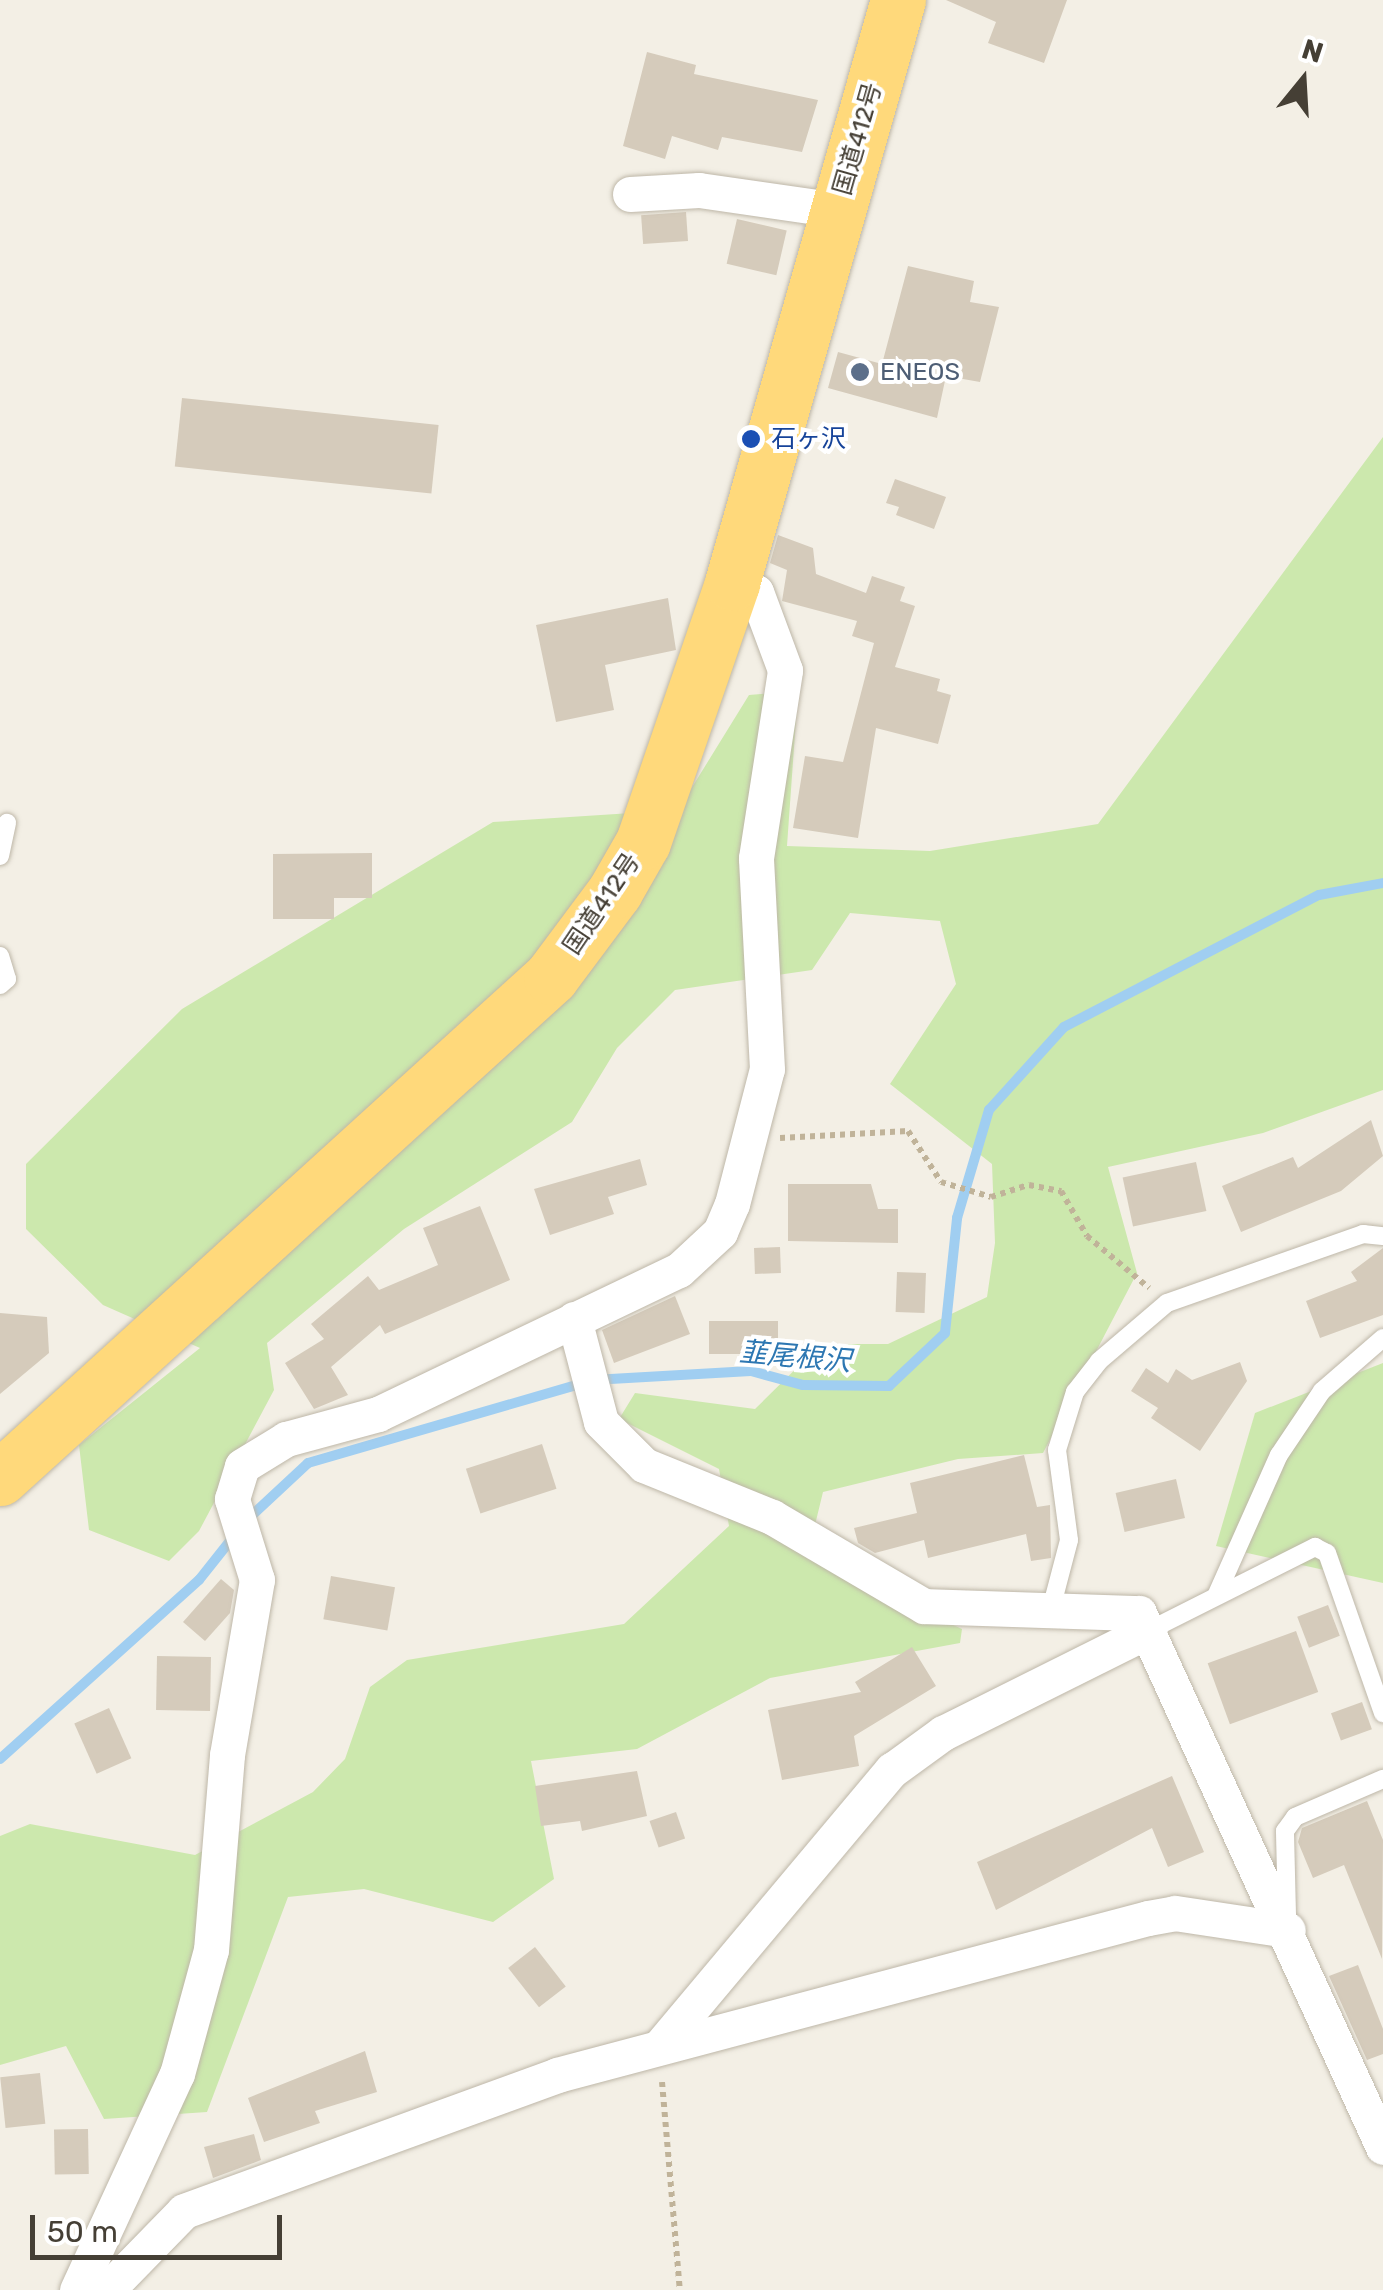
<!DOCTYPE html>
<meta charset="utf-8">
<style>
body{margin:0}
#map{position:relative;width:1383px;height:2290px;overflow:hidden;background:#f3efe5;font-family:Rubik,"Noto Sans JP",sans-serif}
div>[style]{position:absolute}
.green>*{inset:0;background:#cce8ad}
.stream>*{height:10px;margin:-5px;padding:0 5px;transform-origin:5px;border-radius:5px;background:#a0cef1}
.building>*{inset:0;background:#d5cbbb;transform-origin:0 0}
.path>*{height:6px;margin-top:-3px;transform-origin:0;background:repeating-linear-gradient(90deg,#c0b399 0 5px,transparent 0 10px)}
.roads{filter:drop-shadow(0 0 2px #beb7a8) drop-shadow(0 0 2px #beb7a8)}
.service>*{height:18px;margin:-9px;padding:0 9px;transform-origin:9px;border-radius:9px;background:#fff}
.minor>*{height:35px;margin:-17.5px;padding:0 17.5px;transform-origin:17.5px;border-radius:17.5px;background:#fff}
.trunk>*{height:55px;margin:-27.5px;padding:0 27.5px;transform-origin:27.5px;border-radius:27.5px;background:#ffd97b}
.dots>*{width:28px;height:28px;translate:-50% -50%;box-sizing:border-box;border:5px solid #fff;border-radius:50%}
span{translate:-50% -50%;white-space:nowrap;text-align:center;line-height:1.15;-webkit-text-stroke:8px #fff;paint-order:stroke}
.street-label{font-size:25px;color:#453f35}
.service-label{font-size:25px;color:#4e5e75}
.left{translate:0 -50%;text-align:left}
.transit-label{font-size:25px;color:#164399}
.water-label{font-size:28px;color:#2d77b2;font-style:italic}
.north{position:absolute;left:1253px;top:30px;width:100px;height:100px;-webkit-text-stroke:8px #fff;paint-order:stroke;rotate:18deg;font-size:28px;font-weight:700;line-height:40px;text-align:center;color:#453f35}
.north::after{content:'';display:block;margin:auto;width:35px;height:45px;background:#453f35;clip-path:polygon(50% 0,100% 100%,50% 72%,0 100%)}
.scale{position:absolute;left:30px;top:2215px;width:252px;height:45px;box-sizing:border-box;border:5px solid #453f35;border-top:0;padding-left:12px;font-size:30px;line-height:35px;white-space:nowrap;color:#453f35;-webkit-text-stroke:8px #fff;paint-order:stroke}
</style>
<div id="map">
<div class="green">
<i style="clip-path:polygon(1383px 437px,1383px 1090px,1263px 1133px,1108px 1167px,1137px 1273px,1043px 1453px,958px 1459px,823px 1492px,807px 1558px,962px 1629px,960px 1643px,770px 1678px,637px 1749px,531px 1761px,554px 1879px,493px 1922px,364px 1889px,288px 1897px,207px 2112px,104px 2119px,66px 2046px,0 2065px,0 1836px,30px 1824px,195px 1855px,313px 1792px,345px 1759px,370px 1687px,407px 1660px,624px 1624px,729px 1526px,719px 1469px,619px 1419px,635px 1393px,755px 1409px,821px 1344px,888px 1344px,987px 1297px,995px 1243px,992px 1164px,890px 1084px,956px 984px,940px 921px,850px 913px,812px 970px,675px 990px,617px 1048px,572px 1122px,404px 1229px,267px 1343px,274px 1390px,199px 1531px,169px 1561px,89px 1530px,79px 1445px,200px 1348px,103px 1305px,26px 1229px,26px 1164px,182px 1009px,493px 822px,678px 810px,749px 695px,798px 691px,787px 846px,930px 851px,1098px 824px)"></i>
<i style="clip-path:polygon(1383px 1363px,1383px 1583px,1216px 1546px,1255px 1413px)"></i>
</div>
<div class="stream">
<i style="left:248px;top:1519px;width:82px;rotate:-43deg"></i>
<i style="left:308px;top:1463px;width:297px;rotate:-16.2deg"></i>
<i style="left:593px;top:1380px;width:158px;rotate:-3.3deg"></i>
<i style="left:751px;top:1371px;width:54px;rotate:15.1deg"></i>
<i style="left:803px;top:1385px;width:86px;rotate:0.7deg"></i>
<i style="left:889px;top:1386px;width:77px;rotate:-43.4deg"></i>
<i style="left:945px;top:1333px;width:116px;rotate:-84deg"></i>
<i style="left:957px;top:1218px;width:113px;rotate:-73.5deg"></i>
<i style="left:989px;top:1110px;width:112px;rotate:-47.9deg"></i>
<i style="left:1064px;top:1027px;width:287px;rotate:-27.4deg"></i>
<i style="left:1319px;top:895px;width:65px;rotate:-10.6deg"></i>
<i style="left:0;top:1759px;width:268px;rotate:-42deg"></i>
<i style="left:199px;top:1580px;width:56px;rotate:-51.5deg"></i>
</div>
<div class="building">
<i style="clip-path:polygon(946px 0,1067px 0,1044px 63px,988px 43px,996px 22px)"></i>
<i style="clip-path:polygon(647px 52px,696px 65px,694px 74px,818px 100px,802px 152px,722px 137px,718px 150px,672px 136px,665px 159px,623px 146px)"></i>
<i style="left:686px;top:212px;width:29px;height:45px;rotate:86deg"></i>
<i style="left:737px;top:219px;width:51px;height:46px;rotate:13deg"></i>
<i style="clip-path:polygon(908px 266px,974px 281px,970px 302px,999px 307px,980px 382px,946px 376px,937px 418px,828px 388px,838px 352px,882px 364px)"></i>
<i style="left:182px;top:398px;width:258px;height:69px;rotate:6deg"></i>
<i style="clip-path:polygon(895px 479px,946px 497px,934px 529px,896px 515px,899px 507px,886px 503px)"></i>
<i style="clip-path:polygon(778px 535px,813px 548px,816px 574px,866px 593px,872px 576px,905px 587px,900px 601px,915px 606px,895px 667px,940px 679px,937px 691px,951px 695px,938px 744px,876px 728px,858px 838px,793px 828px,805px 756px,843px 762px,874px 643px,852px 636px,857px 621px,782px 601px,787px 570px,770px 563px)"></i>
<i style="clip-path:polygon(668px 598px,676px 650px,605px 665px,614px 710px,556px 722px,536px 625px)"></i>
<i style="clip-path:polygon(372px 853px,372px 898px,334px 898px,334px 919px,273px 919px,273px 854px)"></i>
<i style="clip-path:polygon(1371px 1120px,1383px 1156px,1341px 1191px,1241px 1232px,1222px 1186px,1293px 1157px,1298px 1168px)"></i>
<i style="clip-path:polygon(640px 1159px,647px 1185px,608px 1197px,614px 1214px,550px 1235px,534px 1189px)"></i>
<i style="left:1196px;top:1162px;width:50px;height:75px;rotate:78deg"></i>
<i style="clip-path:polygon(788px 1184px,871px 1184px,878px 1209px,898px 1209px,898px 1243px,788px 1241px)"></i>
<i style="clip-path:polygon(480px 1206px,510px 1280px,385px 1334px,380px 1325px,331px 1367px,348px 1395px,314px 1409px,285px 1363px,324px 1339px,311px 1324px,368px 1276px,379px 1290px,438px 1265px,423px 1228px)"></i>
<i style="left:780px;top:1247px;width:26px;height:26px;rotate:88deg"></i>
<i style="clip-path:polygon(1383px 1248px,1383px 1315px,1320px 1338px,1306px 1301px,1357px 1281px,1351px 1272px)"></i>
<i style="left:897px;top:1272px;width:29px;height:40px;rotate:2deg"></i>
<i style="clip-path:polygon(675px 1296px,690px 1334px,614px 1363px,602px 1330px)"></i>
<i style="clip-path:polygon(0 1313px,47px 1317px,49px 1353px,0 1394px)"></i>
<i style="left:778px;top:1321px;width:33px;height:69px;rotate:90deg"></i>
<i style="clip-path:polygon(1240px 1362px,1247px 1381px,1200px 1451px,1151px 1418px,1158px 1408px,1131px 1391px,1146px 1368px,1168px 1383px,1176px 1369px,1192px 1380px)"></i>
<i style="left:542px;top:1444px;width:47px;height:80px;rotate:72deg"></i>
<i style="clip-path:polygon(1024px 1455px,1037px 1507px,1050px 1505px,1051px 1558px,1031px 1561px,1026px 1534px,928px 1558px,924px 1540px,875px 1553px,858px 1543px,854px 1528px,917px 1513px,910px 1483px)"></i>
<i style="left:1176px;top:1479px;width:40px;height:62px;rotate:77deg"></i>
<i style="left:331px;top:1576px;width:65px;height:44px;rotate:10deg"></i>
<i style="clip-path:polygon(221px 1579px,234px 1590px,230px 1613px,205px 1641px,183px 1622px)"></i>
<i style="left:1328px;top:1605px;width:33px;height:33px;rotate:69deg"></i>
<i style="left:1296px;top:1631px;width:65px;height:94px;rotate:70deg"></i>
<i style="clip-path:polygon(912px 1647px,936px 1686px,854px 1736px,859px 1766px,782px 1780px,768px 1710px,861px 1692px,855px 1682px)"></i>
<i style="left:157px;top:1656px;width:54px;height:54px;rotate:1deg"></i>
<i style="left:1362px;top:1702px;width:29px;height:33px;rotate:70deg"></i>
<i style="left:109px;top:1708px;width:55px;height:38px;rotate:66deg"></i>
<i style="clip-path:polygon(637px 1771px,647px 1816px,582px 1831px,580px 1821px,541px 1826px,535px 1786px)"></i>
<i style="clip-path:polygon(1172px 1776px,1204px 1852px,1168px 1867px,1152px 1828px,996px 1910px,977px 1862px)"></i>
<i style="clip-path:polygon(1367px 1801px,1383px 1840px,1382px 1959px,1344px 1865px,1313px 1878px,1298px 1842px,1302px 1828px)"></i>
<i style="left:676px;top:1812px;width:28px;height:28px;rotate:71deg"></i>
<i style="left:535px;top:1947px;width:50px;height:34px;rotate:52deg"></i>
<i style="clip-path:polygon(1358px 1965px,1383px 2029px,1383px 2054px,1367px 2060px,1329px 1976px)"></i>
<i style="clip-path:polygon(365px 2051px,377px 2092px,315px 2111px,320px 2123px,264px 2142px,248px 2098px)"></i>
<i style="left:40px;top:2073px;width:51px;height:40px;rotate:84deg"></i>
<i style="left:88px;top:2129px;width:45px;height:34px;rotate:89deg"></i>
<i style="clip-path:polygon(254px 2134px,261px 2160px,213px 2178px,204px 2147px)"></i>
</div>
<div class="path">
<i style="left:780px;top:1138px;width:128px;rotate:-3.1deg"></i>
<i style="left:908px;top:1131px;width:61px;rotate:57.1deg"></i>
<i style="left:941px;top:1182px;width:52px;rotate:16.7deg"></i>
<i style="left:991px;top:1197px;width:40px;rotate:-18deg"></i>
<i style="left:1029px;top:1185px;width:33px;rotate:11deg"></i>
<i style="left:1061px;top:1191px;width:52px;rotate:60deg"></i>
<i style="left:1087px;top:1236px;width:81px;rotate:40deg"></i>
<i style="left:662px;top:2082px;width:209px;rotate:85.1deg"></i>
</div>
<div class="roads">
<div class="service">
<i style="left:0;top:856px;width:34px;rotate:-78deg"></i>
<i style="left:0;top:956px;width:24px;rotate:73deg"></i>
<i style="left:7px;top:979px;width:9px;rotate:139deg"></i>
<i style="left:1217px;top:1594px;width:152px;rotate:-66deg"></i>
<i style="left:1279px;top:1455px;width:77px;rotate:-56.1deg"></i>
<i style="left:1322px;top:1391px;width:81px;rotate:-41deg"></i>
<i style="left:1052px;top:1605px;width:67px;rotate:-75.3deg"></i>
<i style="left:1069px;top:1540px;width:91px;rotate:-97.6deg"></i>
<i style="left:1057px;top:1450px;width:61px;rotate:-72.8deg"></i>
<i style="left:1075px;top:1392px;width:39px;rotate:-52deg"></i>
<i style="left:1099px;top:1361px;width:89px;rotate:-40.5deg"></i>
<i style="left:1167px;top:1303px;width:208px;rotate:-19.4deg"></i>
<i style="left:1363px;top:1234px;width:20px;rotate:6deg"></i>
<i style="left:1150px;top:1630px;width:185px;rotate:-26.7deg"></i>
<i style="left:1315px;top:1547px;width:13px;rotate:27deg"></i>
<i style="left:1327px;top:1553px;width:170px;rotate:70.7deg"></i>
<i style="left:1287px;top:1915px;width:84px;rotate:-91.4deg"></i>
<i style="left:1285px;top:1831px;width:17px;rotate:-54deg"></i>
<i style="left:1295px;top:1817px;width:96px;rotate:-23.4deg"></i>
</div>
<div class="minor">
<i style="left:630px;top:194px;width:69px;rotate:-3.3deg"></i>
<i style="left:699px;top:190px;width:139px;rotate:8.2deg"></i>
<i style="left:574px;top:1319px;width:106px;rotate:75.3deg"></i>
<i style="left:601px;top:1422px;width:61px;rotate:45deg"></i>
<i style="left:644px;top:1465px;width:138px;rotate:22.1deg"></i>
<i style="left:772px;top:1517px;width:176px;rotate:30.4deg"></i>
<i style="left:924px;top:1606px;width:215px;rotate:1.9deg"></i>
<i style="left:1139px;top:1613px;width:587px;rotate:65.44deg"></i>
<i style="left:660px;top:2046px;width:361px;rotate:-50deg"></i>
<i style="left:892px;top:1770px;width:63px;rotate:-36deg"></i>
<i style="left:943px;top:1733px;width:231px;rotate:-26.5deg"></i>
<i style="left:77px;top:2290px;width:238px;rotate:-65.2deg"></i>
<i style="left:177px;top:2074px;width:129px;rotate:-74.7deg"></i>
<i style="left:211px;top:1950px;width:196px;rotate:-85.3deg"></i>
<i style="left:227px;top:1755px;width:178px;rotate:-80.3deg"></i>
<i style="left:257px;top:1580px;width:85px;rotate:-107.2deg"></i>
<i style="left:232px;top:1499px;width:34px;rotate:-73deg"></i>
<i style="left:242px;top:1466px;width:52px;rotate:-31.5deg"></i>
<i style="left:286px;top:1439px;width:95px;rotate:-15.2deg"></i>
<i style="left:378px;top:1414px;width:334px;rotate:-25.6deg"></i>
<i style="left:679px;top:1270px;width:56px;rotate:-42.8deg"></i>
<i style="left:720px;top:1232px;width:30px;rotate:-67deg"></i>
<i style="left:732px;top:1204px;width:139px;rotate:-75.5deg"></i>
<i style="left:767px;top:1069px;width:211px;rotate:-93deg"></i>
<i style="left:756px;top:858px;width:190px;rotate:-81.2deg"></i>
<i style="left:785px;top:670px;width:83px;rotate:-110.4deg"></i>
<i style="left:756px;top:592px;width:26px;rotate:-159deg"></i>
<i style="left:107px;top:2290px;width:110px;rotate:-45.7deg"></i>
<i style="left:184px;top:2211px;width:397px;rotate:-20deg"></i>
<i style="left:557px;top:2075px;width:611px;rotate:-14.88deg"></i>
<i style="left:1148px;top:1918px;width:27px;rotate:-10deg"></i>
<i style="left:1175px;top:1913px;width:114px;rotate:8.6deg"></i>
</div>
<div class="trunk">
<i style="left:0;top:1478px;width:745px;rotate:-42.28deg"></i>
<i style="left:551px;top:977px;width:107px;rotate:-53.3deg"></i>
<i style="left:615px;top:891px;width:56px;rotate:-60.3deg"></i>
<i style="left:643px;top:842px;width:274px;rotate:-71deg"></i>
<i style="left:732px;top:583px;width:606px;rotate:-74.11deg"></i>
</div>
</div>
<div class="dots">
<i style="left:860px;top:372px;background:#5c6f8a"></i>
<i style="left:751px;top:439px;background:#1a4fb4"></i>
</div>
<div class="street-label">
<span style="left:858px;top:139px;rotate:-74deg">国道412号</span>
<span style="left:602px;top:904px;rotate:-56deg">国道412号</span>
</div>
<div class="service-label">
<span class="left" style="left:880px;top:372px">ENEOS</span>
</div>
<div class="transit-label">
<span class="left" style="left:771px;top:439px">石ヶ沢</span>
</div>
<div class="water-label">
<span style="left:795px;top:1357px;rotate:5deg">韮尾根沢</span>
</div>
<div class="north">N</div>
<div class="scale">50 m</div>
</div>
